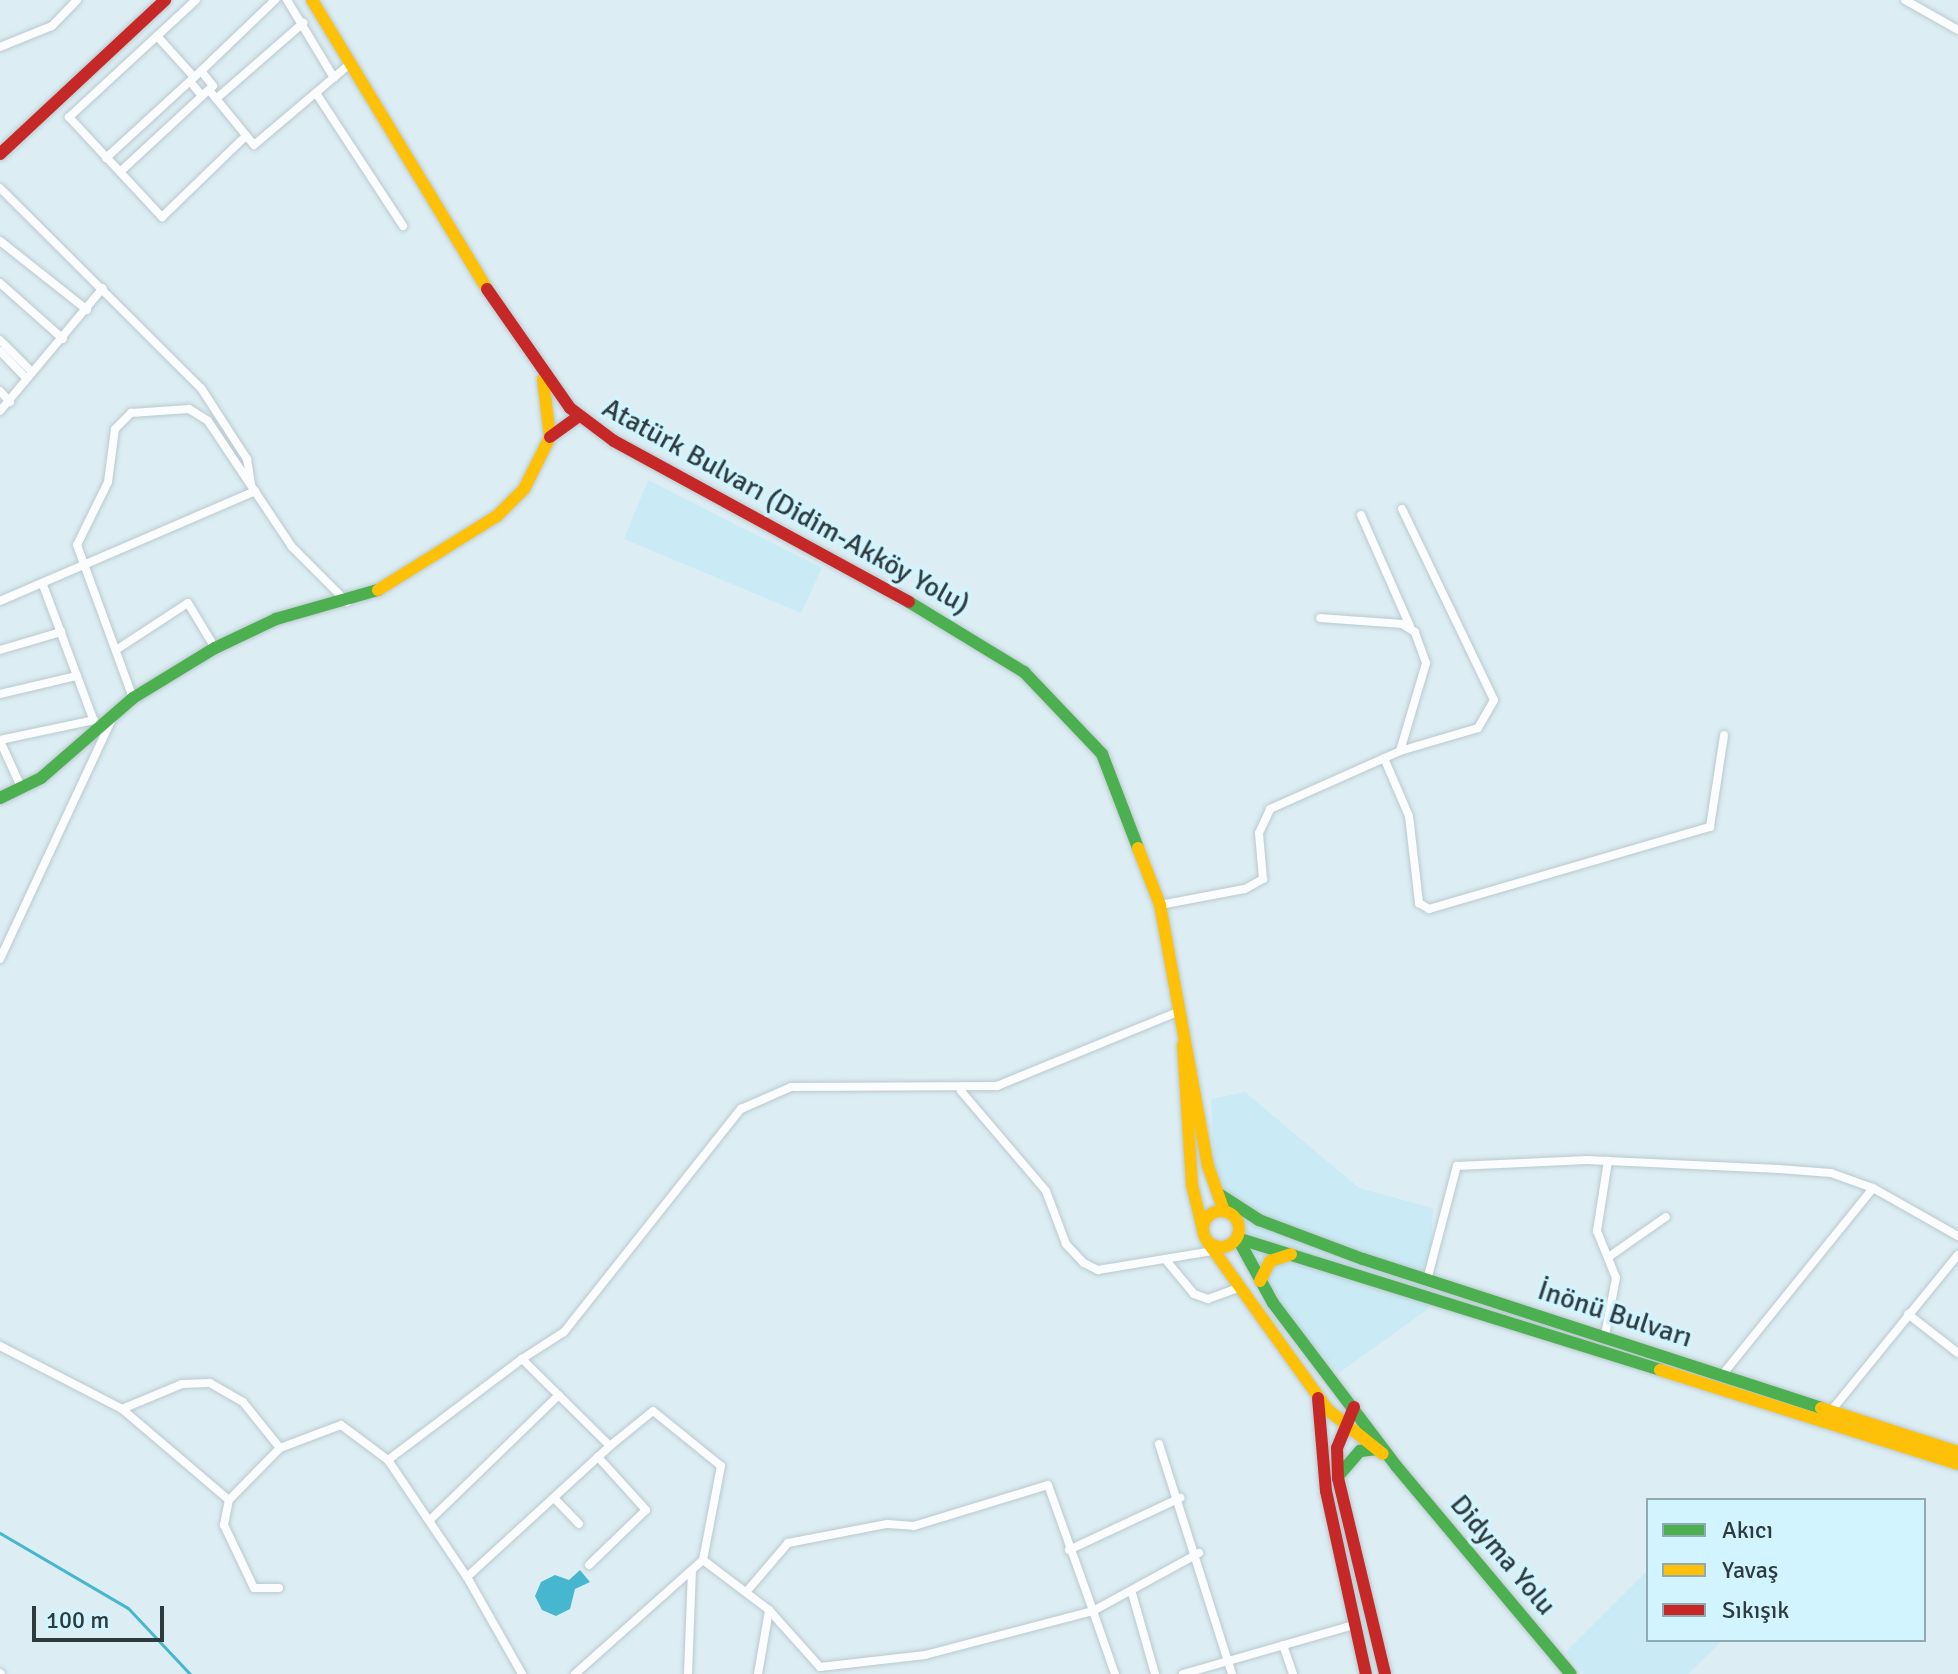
<!DOCTYPE html>
<meta charset="utf-8">
<style>
body{margin:0}
#map{position:relative;width:1958px;height:1674px;overflow:hidden;background:#dceef4;font-family:Signika,sans-serif}
div>[style]{position:absolute}
.built>*{inset:0;background:#caebf5}
.water>*{inset:0;background:#46b7ce}
.stream>*{height:3px;margin:-1.5px;padding:0 1.5px;transform-origin:1.5px;border-radius:1.5px;background:#46b7ce}
.roads{filter:drop-shadow(0 0 2px #bac9cd) drop-shadow(0 0 2px #bac9cd)}
.street>*{height:8px;margin:-4px;padding:0 4px;transform-origin:4px;border-radius:4px;background:#fafcfd}
.fast>*{height:12px;margin:-6px;padding:0 6px;transform-origin:6px;border-radius:6px;background:#4caf50}
.slow>*{height:12px;margin:-6px;padding:0 6px;transform-origin:6px;border-radius:6px;background:#ffc107}
.slow>.ring{margin:-6px;padding:0;box-sizing:content-box;background:none;border:12px solid #ffc107;border-radius:50%}
.jam>*{height:12px;margin:-6px;padding:0 6px;transform-origin:6px;border-radius:6px;background:#c62828}
span{translate:-50% -50%;white-space:nowrap;text-align:center;line-height:1.15;-webkit-text-stroke:7px #d1f4fe;paint-order:stroke}
.street-label{font-size:28px;color:#2d3b3f}
.legend{position:absolute;left:1646px;top:1498px;width:280px;height:144px;box-sizing:border-box;background:#d1f4fe;border:2px solid #8faab2;margin:0;padding:10px 14px;list-style:none;font-size:24px;color:#2d3b3f}
.legend li{display:flex;align-items:center;gap:16px;height:40px}
.legend b{width:40px;border:2px solid #8faab2}
.scale{position:absolute;left:32px;top:1606px;width:132px;height:36px;box-sizing:border-box;border:4px solid #2d3b3f;border-top:0;padding-left:10px;font-size:24px;line-height:28px;white-space:nowrap;color:#2d3b3f;-webkit-text-stroke:6px #d1f4fe;paint-order:stroke}
</style>
<div id="map">
<div class="built">
<i style="clip-path:polygon(648px 480px,822px 568px,801px 613px,624px 539px)"></i>
<i style="clip-path:polygon(1245px 1092px,1359px 1188px,1433px 1208px,1428px 1309px,1339px 1373px,1273px 1303px,1215px 1188px,1211px 1099px)"></i>
<i style="clip-path:polygon(1648px 1570px,1648px 1640px,1723px 1640px,1688px 1674px,1584px 1674px,1566px 1652px)"></i>
</div>
<div class="water">
<i style="clip-path:polygon(580px 1570px,590px 1582px,575px 1589px,570px 1609px,556px 1616px,542px 1610px,535px 1596px,541px 1582px,555px 1575px,569px 1580px)"></i>
</div>
<div class="stream">
<i style="left:0;top:1533px;width:148px;rotate:30.4deg"></i>
<i style="left:128px;top:1608px;width:91px;rotate:46.8deg"></i>
</div>
<div class="roads">
<div class="street">
<i style="left:196px;top:0;width:173px;rotate:137.3deg"></i>
<i style="left:69px;top:117px;width:137px;rotate:47.1deg"></i>
<i style="left:162px;top:217px;width:117px;rotate:-44deg"></i>
<i style="left:287px;top:0;width:91px;rotate:58.9deg"></i>
<i style="left:1905px;top:0;width:61px;rotate:29.5deg"></i>
<i style="left:157px;top:36px;width:55px;rotate:47.9deg"></i>
<i style="left:0;top:47px;width:56px;rotate:-22deg"></i>
<i style="left:52px;top:26px;width:36px;rotate:-46deg"></i>
<i style="left:201px;top:71px;width:103px;rotate:-43.8deg"></i>
<i style="left:209px;top:90px;width:71px;rotate:50.7deg"></i>
<i style="left:254px;top:145px;width:127px;rotate:-40.2deg"></i>
<i style="left:316px;top:93px;width:159px;rotate:56.8deg"></i>
<i style="left:216px;top:99px;width:116px;rotate:-41.1deg"></i>
<i style="left:106px;top:158px;width:129px;rotate:-42.5deg"></i>
<i style="left:201px;top:71px;width:19px;rotate:51deg"></i>
<i style="left:213px;top:86px;width:15px;rotate:138deg"></i>
<i style="left:202px;top:96px;width:19px;rotate:-129deg"></i>
<i style="left:120px;top:172px;width:112px;rotate:-42.8deg"></i>
<i style="left:0;top:188px;width:284px;rotate:44.9deg"></i>
<i style="left:201px;top:388px;width:85px;rotate:57.1deg"></i>
<i style="left:247px;top:459px;width:26px;rotate:81deg"></i>
<i style="left:0;top:241px;width:111px;rotate:38.4deg"></i>
<i style="left:0;top:283px;width:84px;rotate:41.6deg"></i>
<i style="left:0;top:340px;width:41px;rotate:45deg"></i>
<i style="left:0;top:351px;width:35px;rotate:46deg"></i>
<i style="left:0;top:391px;width:15px;rotate:48deg"></i>
<i style="left:0;top:411px;width:160px;rotate:-50.1deg"></i>
<i style="left:1361px;top:515px;width:121px;rotate:66.2deg"></i>
<i style="left:43px;top:585px;width:140px;rotate:69.5deg"></i>
<i style="left:0;top:601px;width:278px;rotate:-23.3deg"></i>
<i style="left:119px;top:648px;width:82px;rotate:-33.1deg"></i>
<i style="left:188px;top:603px;width:52px;rotate:59deg"></i>
<i style="left:0;top:650px;width:64px;rotate:-16.4deg"></i>
<i style="left:0;top:694px;width:79px;rotate:-13.2deg"></i>
<i style="left:133px;top:698px;width:163px;rotate:-110.1deg"></i>
<i style="left:77px;top:545px;width:70px;rotate:-63.8deg"></i>
<i style="left:108px;top:482px;width:53px;rotate:-82.5deg"></i>
<i style="left:115px;top:429px;width:23px;rotate:-45deg"></i>
<i style="left:131px;top:413px;width:58px;rotate:-3.9deg"></i>
<i style="left:189px;top:409px;width:22px;rotate:32deg"></i>
<i style="left:208px;top:421px;width:151px;rotate:56.3deg"></i>
<i style="left:292px;top:547px;width:78px;rotate:45deg"></i>
<i style="left:0;top:740px;width:96px;rotate:-12deg"></i>
<i style="left:0;top:741px;width:53px;rotate:65.4deg"></i>
<i style="left:1400px;top:751px;width:81px;rotate:-16.4deg"></i>
<i style="left:1478px;top:728px;width:32px;rotate:-60deg"></i>
<i style="left:1494px;top:700px;width:212px;rotate:-115.7deg"></i>
<i style="left:1384px;top:758px;width:63px;rotate:66.7deg"></i>
<i style="left:1409px;top:816px;width:88px;rotate:83.4deg"></i>
<i style="left:1419px;top:903px;width:12px;rotate:31deg"></i>
<i style="left:1429px;top:909px;width:293px;rotate:-16.3deg"></i>
<i style="left:1710px;top:827px;width:93px;rotate:-81.3deg"></i>
<i style="left:1160px;top:905px;width:86px;rotate:-10.7deg"></i>
<i style="left:1245px;top:889px;width:21px;rotate:-29deg"></i>
<i style="left:1263px;top:879px;width:46px;rotate:-95deg"></i>
<i style="left:1259px;top:833px;width:26px;rotate:-65deg"></i>
<i style="left:1270px;top:809px;width:142px;rotate:-24deg"></i>
<i style="left:1400px;top:751px;width:92px;rotate:-73.5deg"></i>
<i style="left:1426px;top:663px;width:33px;rotate:-110deg"></i>
<i style="left:1415px;top:632px;width:15px;rotate:-148deg"></i>
<i style="left:1402px;top:624px;width:82px;rotate:-175.8deg"></i>
<i style="left:0;top:959px;width:265px;rotate:-65deg"></i>
<i style="left:961px;top:1091px;width:131px;rotate:49.6deg"></i>
<i style="left:1046px;top:1191px;width:57px;rotate:69.3deg"></i>
<i style="left:1066px;top:1244px;width:26px;rotate:47deg"></i>
<i style="left:1084px;top:1263px;width:16px;rotate:27deg"></i>
<i style="left:1098px;top:1270px;width:117px;rotate:-9.4deg"></i>
<i style="left:1610px;top:1256px;width:68px;rotate:-34.9deg"></i>
<i style="left:1165px;top:1259px;width:45px;rotate:50.4deg"></i>
<i style="left:1194px;top:1294px;width:15px;rotate:20deg"></i>
<i style="left:1208px;top:1299px;width:32px;rotate:-20deg"></i>
<i style="left:1427px;top:1280px;width:118px;rotate:-75.3deg"></i>
<i style="left:1457px;top:1166px;width:130px;rotate:-2.6deg"></i>
<i style="left:1587px;top:1160px;width:192px;rotate:2.7deg"></i>
<i style="left:1779px;top:1169px;width:52px;rotate:4.4deg"></i>
<i style="left:1831px;top:1173px;width:45px;rotate:19.7deg"></i>
<i style="left:1908px;top:1314px;width:63px;rotate:38deg"></i>
<i style="left:1605px;top:1335px;width:58px;rotate:-79.1deg"></i>
<i style="left:1616px;top:1278px;width:51px;rotate:-112deg"></i>
<i style="left:1597px;top:1231px;width:71px;rotate:-81.1deg"></i>
<i style="left:0;top:1346px;width:137px;rotate:27.3deg"></i>
<i style="left:122px;top:1409px;width:140px;rotate:40.4deg"></i>
<i style="left:522px;top:1359px;width:168px;rotate:143deg"></i>
<i style="left:388px;top:1460px;width:141px;rotate:56deg"></i>
<i style="left:467px;top:1577px;width:194px;rotate:-42.5deg"></i>
<i style="left:610px;top:1446px;width:124px;rotate:-135.3deg"></i>
<i style="left:522px;top:1359px;width:50px;rotate:-32.7deg"></i>
<i style="left:564px;top:1332px;width:285px;rotate:-51.6deg"></i>
<i style="left:741px;top:1109px;width:55px;rotate:-23.7deg"></i>
<i style="left:791px;top:1087px;width:206px;rotate:-0.3deg"></i>
<i style="left:997px;top:1086px;width:198px;rotate:-22.3deg"></i>
<i style="left:1723px;top:1374px;width:239px;rotate:-51.1deg"></i>
<i style="left:1873px;top:1188px;width:98px;rotate:29.5deg"></i>
<i style="left:122px;top:1409px;width:65px;rotate:-22.6deg"></i>
<i style="left:182px;top:1384px;width:28px;rotate:-2deg"></i>
<i style="left:210px;top:1383px;width:38px;rotate:30deg"></i>
<i style="left:243px;top:1402px;width:59px;rotate:51.2deg"></i>
<i style="left:280px;top:1448px;width:65px;rotate:-20.7deg"></i>
<i style="left:341px;top:1425px;width:59px;rotate:36.7deg"></i>
<i style="left:1831px;top:1411px;width:201px;rotate:-50.9deg"></i>
<i style="left:1159px;top:1444px;width:241px;rotate:72.4deg"></i>
<i style="left:554px;top:1498px;width:36px;rotate:46deg"></i>
<i style="left:431px;top:1519px;width:178px;rotate:-44.1deg"></i>
<i style="left:1069px;top:1550px;width:123px;rotate:-25.1deg"></i>
<i style="left:703px;top:1560px;width:83px;rotate:37.1deg"></i>
<i style="left:769px;top:1610px;width:76px;rotate:48.2deg"></i>
<i style="left:820px;top:1667px;width:106px;rotate:-6.5deg"></i>
<i style="left:925px;top:1655px;width:174px;rotate:-14.7deg"></i>
<i style="left:1093px;top:1611px;width:67px;rotate:70.8deg"></i>
<i style="left:589px;top:1565px;width:79px;rotate:-44deg"></i>
<i style="left:646px;top:1510px;width:72px;rotate:-132.2deg"></i>
<i style="left:467px;top:1577px;width:112px;rotate:60.4deg"></i>
<i style="left:279px;top:1588px;width:25px;rotate:180deg"></i>
<i style="left:254px;top:1588px;width:70px;rotate:-115.5deg"></i>
<i style="left:224px;top:1525px;width:25px;rotate:-79deg"></i>
<i style="left:229px;top:1500px;width:73px;rotate:-45.6deg"></i>
<i style="left:747px;top:1591px;width:63px;rotate:-49.5deg"></i>
<i style="left:788px;top:1543px;width:101px;rotate:-10.9deg"></i>
<i style="left:887px;top:1524px;width:27px;rotate:4deg"></i>
<i style="left:914px;top:1526px;width:140px;rotate:-17deg"></i>
<i style="left:1048px;top:1485px;width:134px;rotate:70.3deg"></i>
<i style="left:1093px;top:1611px;width:121px;rotate:-28.7deg"></i>
<i style="left:1132px;top:1593px;width:84px;rotate:74.1deg"></i>
<i style="left:1283px;top:1645px;width:31px;rotate:71deg"></i>
<i style="left:0;top:1673px;width:1px;rotate:45deg"></i>
<i style="left:575px;top:1674px;width:171px;rotate:-41.7deg"></i>
<i style="left:703px;top:1560px;width:96px;rotate:-79.2deg"></i>
<i style="left:721px;top:1466px;width:87px;rotate:-141deg"></i>
<i style="left:653px;top:1411px;width:55px;rotate:140.9deg"></i>
<i style="left:688px;top:1674px;width:104px;rotate:-87.8deg"></i>
<i style="left:758px;top:1674px;width:65px;rotate:-80.2deg"></i>
<i style="left:1183px;top:1674px;width:178px;rotate:-16deg"></i>
</div>
<div class="fast">
<i style="left:909px;top:602px;width:135px;rotate:31.3deg"></i>
<i style="left:1024px;top:672px;width:113px;rotate:46.4deg"></i>
<i style="left:1102px;top:754px;width:101px;rotate:69deg"></i>
<i style="left:0;top:798px;width:46px;rotate:-26deg"></i>
<i style="left:41px;top:778px;width:122px;rotate:-41deg"></i>
<i style="left:133px;top:698px;width:96px;rotate:-31.4deg"></i>
<i style="left:215px;top:648px;width:68px;rotate:-25.4deg"></i>
<i style="left:276px;top:619px;width:106px;rotate:-15.9deg"></i>
<i style="left:1219px;top:1194px;width:48px;rotate:33deg"></i>
<i style="left:1259px;top:1220px;width:111px;rotate:20.6deg"></i>
<i style="left:1363px;top:1259px;width:482px;rotate:18deg"></i>
<i style="left:1237px;top:1238px;width:443px;rotate:17.3deg"></i>
<i style="left:1238px;top:1239px;width:73px;rotate:61.3deg"></i>
<i style="left:1273px;top:1303px;width:206px;rotate:52.9deg"></i>
<i style="left:1397px;top:1467px;width:270px;rotate:50deg"></i>
<i style="left:1339px;top:1475px;width:32px;rotate:-49deg"></i>
<i style="left:1360px;top:1451px;width:18px;rotate:-6deg"></i>
</div>
<div class="slow">
<i style="left:312px;top:0;width:338px;rotate:58.8deg"></i>
<i style="left:378px;top:590px;width:140px;rotate:-31.9deg"></i>
<i style="left:497px;top:516px;width:38px;rotate:-45deg"></i>
<i style="left:524px;top:489px;width:58px;rotate:-63.4deg"></i>
<i style="left:550px;top:437px;width:58px;rotate:-96.9deg"></i>
<i style="left:1138px;top:848px;width:61px;rotate:68.9deg"></i>
<i style="left:1160px;top:905px;width:265px;rotate:79.6deg"></i>
<i style="left:1208px;top:1166px;width:48px;rotate:70.4deg"></i>
<i style="left:1183px;top:1045px;width:140px;rotate:86.3deg"></i>
<i style="left:1192px;top:1185px;width:46px;rotate:76.3deg"></i>
<i class="ring" style="left:1203px;top:1211px;width:24px;height:24px"></i>
<i style="left:1207px;top:1241px;width:208px;rotate:54.4deg"></i>
<i style="left:1328px;top:1410px;width:70px;rotate:38.7deg"></i>
<i style="left:1260px;top:1281px;width:22px;rotate:-63deg"></i>
<i style="left:1270px;top:1261px;width:22px;rotate:-18deg"></i>
<i style="left:1660px;top:1370px;width:312px;rotate:17.5deg"></i>
<i style="left:1821px;top:1408px;width:144px;rotate:17.8deg"></i>
</div>
<div class="jam">
<i style="left:0;top:154px;width:226px;rotate:-43deg"></i>
<i style="left:487px;top:289px;width:145px;rotate:55.1deg"></i>
<i style="left:570px;top:408px;width:55px;rotate:36.9deg"></i>
<i style="left:614px;top:441px;width:336px;rotate:28.6deg"></i>
<i style="left:550px;top:437px;width:36px;rotate:-36deg"></i>
<i style="left:1318px;top:1398px;width:93px;rotate:85.1deg"></i>
<i style="left:1326px;top:1491px;width:187px;rotate:77.7deg"></i>
<i style="left:1354px;top:1407px;width:44px;rotate:112.5deg"></i>
<i style="left:1337px;top:1448px;width:30px;rotate:88deg"></i>
<i style="left:1338px;top:1478px;width:202px;rotate:76.5deg"></i>
</div>
</div>
<div class="street-label">
<span style="left:786px;top:506px;rotate:29deg">Atatürk Bulvarı (Didim-Akköy Yolu)</span>
<span style="left:1615px;top:1314px;rotate:18deg">İnönü Bulvarı</span>
<span style="left:1503px;top:1555px;rotate:50deg">Didyma Yolu</span>
</div>
<ul class="legend">
<li><b style="height:10px;background:#4caf50"></b>Akıcı</li>
<li><b style="height:10px;background:#ffc107"></b>Yavaş</li>
<li><b style="height:10px;background:#c62828"></b>Sıkışık</li>
</ul>
<div class="scale">100 m</div>
</div>
